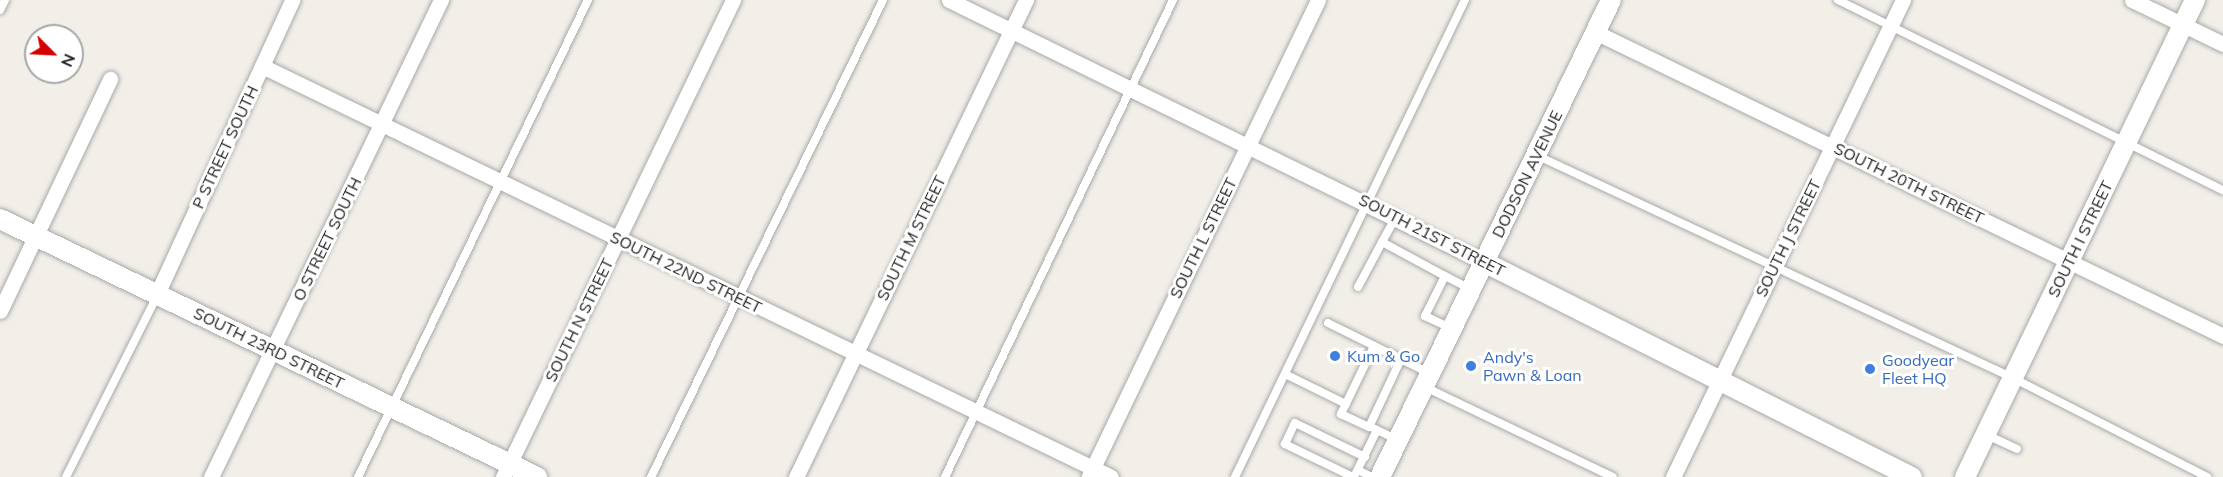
<!DOCTYPE html>
<style>
body{margin:0}
#map{position:relative;width:2223px;height:477px;overflow:hidden;background:#f2efe9;font-family:Mulish,sans-serif}
div>[style]{position:absolute}
.roads{filter:drop-shadow(0 0 2px #a9a9a9) drop-shadow(0 0 2px #a9a9a9)}
.service>*{height:8px;margin:-4px;padding:0 4px;transform-origin:4px;border-radius:4px;background:#fff}
.minor>*{height:15px;margin:-7.5px;padding:0 7.5px;transform-origin:7.5px;border-radius:7.5px;background:#fff}
.tertiary>*{height:20px;margin:-10px;padding:0 10px;transform-origin:10px;border-radius:10px;background:#fff}
.dots>*{width:16px;height:16px;translate:-50% -50%;box-sizing:border-box;border:3px solid #fff;border-radius:50%}
span{translate:-50% -50%;white-space:nowrap;text-align:center;line-height:1.15;-webkit-text-stroke:6px #fff;paint-order:stroke}
.street-label{font-size:16px;color:#222}
.shop-label{font-size:16px;color:#366cbe}
.left{translate:0 -50%;text-align:left}
.north{position:absolute;left:24px;top:24px;width:60px;height:60px;box-sizing:border-box;background:#fff;border:2px solid #a7a7a7;border-radius:50%;rotate:114deg;font-size:16px;font-weight:700;line-height:24px;text-align:center;color:#222}
.north::after{content:'';display:block;margin:auto;width:21px;height:27px;background:#d40000;clip-path:polygon(50% 0,100% 100%,50% 72%,0 100%)}
</style>
<div id="map">
<div class="roads">
<div class="service">
<i style="left:1838px;top:0;width:429px;rotate:26.3deg"></i>
<i style="left:0;top:10px;width:11px;rotate:-63deg"></i>
<i style="left:1536px;top:155px;width:527px;rotate:25.06deg"></i>
<i style="left:2013px;top:378px;width:218px;rotate:27deg"></i>
<i style="left:1382px;top:242px;width:29px;rotate:-61deg"></i>
<i style="left:1445px;top:276px;width:28px;rotate:27deg"></i>
<i style="left:1358px;top:287px;width:51px;rotate:-61.9deg"></i>
<i style="left:1382px;top:242px;width:72px;rotate:28.4deg"></i>
<i style="left:1445px;top:276px;width:45px;rotate:116.6deg"></i>
<i style="left:1425px;top:316px;width:29px;rotate:25deg"></i>
<i style="left:1328px;top:323px;width:113px;rotate:26.3deg"></i>
<i style="left:1374px;top:346px;width:76px;rotate:115.9deg"></i>
<i style="left:1341px;top:414px;width:31px;rotate:25deg"></i>
<i style="left:1369px;top:427px;width:75px;rotate:-64.8deg"></i>
<i style="left:1285px;top:374px;width:68px;rotate:26.2deg"></i>
<i style="left:1425px;top:387px;width:208px;rotate:25.6deg"></i>
<i style="left:1373px;top:428px;width:28px;rotate:26deg"></i>
<i style="left:1987px;top:435px;width:33px;rotate:25deg"></i>
<i style="left:1358px;top:470px;width:16px;rotate:27deg"></i>
<i style="left:66px;top:477px;width:203px;rotate:-63.3deg"></i>
<i style="left:358px;top:477px;width:530px;rotate:-64.26deg"></i>
<i style="left:651px;top:477px;width:530px;rotate:-64.06deg"></i>
<i style="left:945px;top:477px;width:529px;rotate:-64.45deg"></i>
<i style="left:1235px;top:477px;width:530px;rotate:-64.26deg"></i>
<i style="left:1353px;top:477px;width:76px;rotate:-154.1deg"></i>
<i style="left:1285px;top:444px;width:23px;rotate:-65deg"></i>
<i style="left:1295px;top:423px;width:78px;rotate:25.9deg"></i>
<i style="left:1354px;top:477px;width:52px;rotate:-63.9deg"></i>
</div>
<div class="minor">
<i style="left:949px;top:0;width:596px;rotate:26.09deg"></i>
<i style="left:2132px;top:0;width:101px;rotate:25.8deg"></i>
<i style="left:1595px;top:32px;width:698px;rotate:25.83deg"></i>
<i style="left:262px;top:66px;width:943px;rotate:25.83deg"></i>
<i style="left:157px;top:294px;width:324px;rotate:-65.3deg"></i>
<i style="left:0;top:311px;width:257px;rotate:-64.6deg"></i>
<i style="left:1089px;top:476px;width:528px;rotate:-64.31deg"></i>
<i style="left:211px;top:477px;width:530px;rotate:-64.26deg"></i>
<i style="left:503px;top:477px;width:530px;rotate:-64.26deg"></i>
<i style="left:796px;top:477px;width:530px;rotate:-64.26deg"></i>
<i style="left:1673px;top:477px;width:530px;rotate:-64.26deg"></i>
</div>
<div class="tertiary">
<i style="left:0;top:219px;width:596px;rotate:25.66deg"></i>
<i style="left:1484px;top:262px;width:479px;rotate:26.7deg"></i>
<i style="left:1380px;top:477px;width:530px;rotate:-64.16deg"></i>
<i style="left:1965px;top:477px;width:530px;rotate:-64.26deg"></i>
</div>
</div>
<div class="dots">
<i style="left:1335px;top:356px;background:#3f7fe0"></i>
<i style="left:1471px;top:366px;background:#3f7fe0"></i>
<i style="left:1870px;top:369px;background:#3f7fe0"></i>
</div>
<div class="street-label">
<span style="left:225px;top:147px;rotate:-65deg">P STREET SOUTH</span>
<span style="left:1527px;top:174px;rotate:-64deg">DODSON AVENUE</span>
<span style="left:1909px;top:183px;rotate:26deg">SOUTH 20TH STREET</span>
<span style="left:1432px;top:235px;rotate:27deg">SOUTH 21ST STREET</span>
<span style="left:911px;top:238px;rotate:-64deg">SOUTH M STREET</span>
<span style="left:1203px;top:238px;rotate:-64deg">SOUTH L STREET</span>
<span style="left:1788px;top:238px;rotate:-64deg">SOUTH J STREET</span>
<span style="left:327px;top:239px;rotate:-64deg">O STREET SOUTH</span>
<span style="left:2080px;top:239px;rotate:-64deg">SOUTH I STREET</span>
<span style="left:686px;top:272px;rotate:26deg">SOUTH 22ND STREET</span>
<span style="left:579px;top:320px;rotate:-64deg">SOUTH N STREET</span>
<span style="left:269px;top:348px;rotate:26deg">SOUTH 23RD STREET</span>
</div>
<div class="shop-label">
<span class="left" style="left:1347px;top:356px">Kum &amp; Go</span>
<span class="left" style="left:1483px;top:366px">Andy's<br>Pawn &amp; Loan</span>
<span class="left" style="left:1882px;top:369px">Goodyear<br>Fleet HQ</span>
</div>
<div class="north">N</div>
</div>
